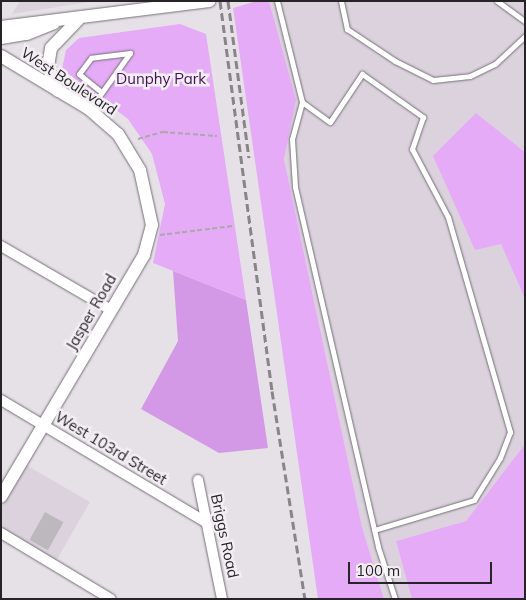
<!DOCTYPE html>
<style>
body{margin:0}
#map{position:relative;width:526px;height:600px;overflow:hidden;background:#e6e1e7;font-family:Mulish,sans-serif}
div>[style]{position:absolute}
.built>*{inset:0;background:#dbd2de}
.green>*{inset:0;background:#e6abf7}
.forest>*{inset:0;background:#d499e6}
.building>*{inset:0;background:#bdb8be;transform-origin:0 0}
.path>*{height:2px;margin-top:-1px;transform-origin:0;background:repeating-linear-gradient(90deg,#aba7ab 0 5px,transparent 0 7.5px)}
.roads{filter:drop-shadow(0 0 1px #747075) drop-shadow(0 0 1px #747075)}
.service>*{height:5px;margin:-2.5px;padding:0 2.5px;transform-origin:2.5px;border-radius:2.5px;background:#fff}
.minor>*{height:10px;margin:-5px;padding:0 5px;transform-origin:5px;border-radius:5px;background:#fff}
.tertiary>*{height:12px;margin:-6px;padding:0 6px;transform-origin:6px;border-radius:6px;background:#fff}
.rail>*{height:3px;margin-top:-1.5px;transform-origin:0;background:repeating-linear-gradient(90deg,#888488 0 8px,transparent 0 12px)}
span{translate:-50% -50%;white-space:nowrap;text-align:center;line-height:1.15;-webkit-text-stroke:5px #f3eef4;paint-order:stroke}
.park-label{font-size:15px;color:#460f54}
.street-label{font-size:15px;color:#262426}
.frame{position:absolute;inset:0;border:2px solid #262426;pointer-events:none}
.scale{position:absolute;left:348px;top:562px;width:144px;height:22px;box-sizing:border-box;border:2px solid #262426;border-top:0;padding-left:6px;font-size:15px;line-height:18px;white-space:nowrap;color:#262426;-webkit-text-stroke:4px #f3eef4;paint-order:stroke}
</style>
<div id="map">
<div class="built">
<i style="clip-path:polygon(20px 1px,96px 1px,12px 14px)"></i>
<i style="clip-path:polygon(269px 1px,525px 1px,525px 152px,476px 113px,501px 244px,525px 299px,525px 444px,466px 521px,396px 541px,412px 599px,384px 599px,362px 527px,284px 159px,295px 100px)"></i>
<i style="clip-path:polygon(26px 465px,90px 502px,56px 561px,1px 529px,1px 508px)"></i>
</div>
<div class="green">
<i style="clip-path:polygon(257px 1px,269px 1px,296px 100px,284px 159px,362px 527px,384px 599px,318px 599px,233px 8px)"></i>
<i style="clip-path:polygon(180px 24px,206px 34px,246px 300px,153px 263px,165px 204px,152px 154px,128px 119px,62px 69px,66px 50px,79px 38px)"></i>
<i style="clip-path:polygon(476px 113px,525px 152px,525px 299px,501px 244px,475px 250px,433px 156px)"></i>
<i style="clip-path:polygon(525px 444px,525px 599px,412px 599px,396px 541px,466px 521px)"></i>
</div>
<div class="forest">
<i style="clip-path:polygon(173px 271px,246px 300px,268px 448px,219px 453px,141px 409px,178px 341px)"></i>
</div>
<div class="building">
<i style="left:45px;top:512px;width:21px;height:32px;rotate:29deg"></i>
</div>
<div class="path">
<i style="left:138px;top:139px;width:26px;rotate:-16deg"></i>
<i style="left:163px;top:132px;width:54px;rotate:4.2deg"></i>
<i style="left:160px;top:235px;width:73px;rotate:-7.1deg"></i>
</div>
<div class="roads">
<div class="service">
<i style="left:277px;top:1px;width:104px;rotate:76.1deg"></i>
<i style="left:302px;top:102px;width:38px;rotate:105deg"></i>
<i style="left:292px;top:139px;width:48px;rotate:86.4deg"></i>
<i style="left:295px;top:187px;width:369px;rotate:77deg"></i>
<i style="left:378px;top:547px;width:55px;rotate:71.9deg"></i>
<i style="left:341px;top:1px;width:29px;rotate:78deg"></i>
<i style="left:347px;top:29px;width:58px;rotate:33.7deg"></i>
<i style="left:395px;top:61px;width:42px;rotate:26.6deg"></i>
<i style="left:433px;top:80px;width:37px;rotate:-6deg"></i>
<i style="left:470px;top:76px;width:28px;rotate:-26deg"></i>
<i style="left:495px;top:64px;width:41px;rotate:-43deg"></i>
<i style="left:497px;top:1px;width:34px;rotate:36deg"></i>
<i style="left:302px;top:102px;width:34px;rotate:36deg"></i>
<i style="left:330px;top:122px;width:58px;rotate:-56.3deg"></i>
<i style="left:362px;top:74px;width:75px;rotate:35.2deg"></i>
<i style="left:423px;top:117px;width:34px;rotate:109deg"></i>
<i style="left:412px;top:149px;width:77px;rotate:62.1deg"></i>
<i style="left:448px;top:217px;width:224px;rotate:73.9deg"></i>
<i style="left:510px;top:432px;width:28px;rotate:111deg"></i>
<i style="left:500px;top:458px;width:49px;rotate:121.8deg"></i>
<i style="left:474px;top:500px;width:104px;rotate:163.3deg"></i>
<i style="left:90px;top:109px;width:69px;rotate:-54.5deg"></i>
<i style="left:130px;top:53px;width:39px;rotate:173deg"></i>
<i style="left:91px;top:58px;width:20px;rotate:127deg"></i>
<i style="left:79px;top:74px;width:27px;rotate:39deg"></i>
</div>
<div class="minor">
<i style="left:1px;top:246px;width:127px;rotate:30.2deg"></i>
<i style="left:1px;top:400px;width:239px;rotate:30.8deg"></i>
<i style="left:198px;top:480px;width:121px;rotate:78.6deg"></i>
<i style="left:1px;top:533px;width:128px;rotate:31deg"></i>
</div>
<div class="tertiary">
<i style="left:1px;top:27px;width:210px;rotate:-7.1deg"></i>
<i style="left:1px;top:38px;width:26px;rotate:-9deg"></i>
<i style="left:27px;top:34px;width:29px;rotate:-22deg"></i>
<i style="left:1px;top:56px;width:103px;rotate:31.1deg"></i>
<i style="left:89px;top:109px;width:38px;rotate:41deg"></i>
<i style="left:118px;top:134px;width:42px;rotate:58.6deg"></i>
<i style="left:140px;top:170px;width:56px;rotate:77.7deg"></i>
<i style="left:152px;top:225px;width:31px;rotate:105deg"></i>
<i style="left:144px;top:255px;width:281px;rotate:120.6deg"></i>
<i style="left:58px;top:91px;width:26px;rotate:-113deg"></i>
<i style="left:48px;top:67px;width:19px;rotate:-81deg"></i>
<i style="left:51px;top:48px;width:39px;rotate:-46deg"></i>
</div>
</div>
<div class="rail">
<i style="left:220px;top:1px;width:393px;rotate:82.4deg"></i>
<i style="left:272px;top:391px;width:211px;rotate:81deg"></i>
<i style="left:228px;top:1px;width:158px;rotate:82.4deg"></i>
</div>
<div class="park-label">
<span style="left:161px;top:79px">Dunphy Park</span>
</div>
<div class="street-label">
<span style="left:69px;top:81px;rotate:33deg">West Boulevard</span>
<span style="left:91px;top:312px;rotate:-60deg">Jasper Road</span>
<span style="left:111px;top:448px;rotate:31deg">West 103rd Street</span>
<span style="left:225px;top:536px;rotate:78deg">Briggs Road</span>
</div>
<div class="frame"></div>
<div class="scale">100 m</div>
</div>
